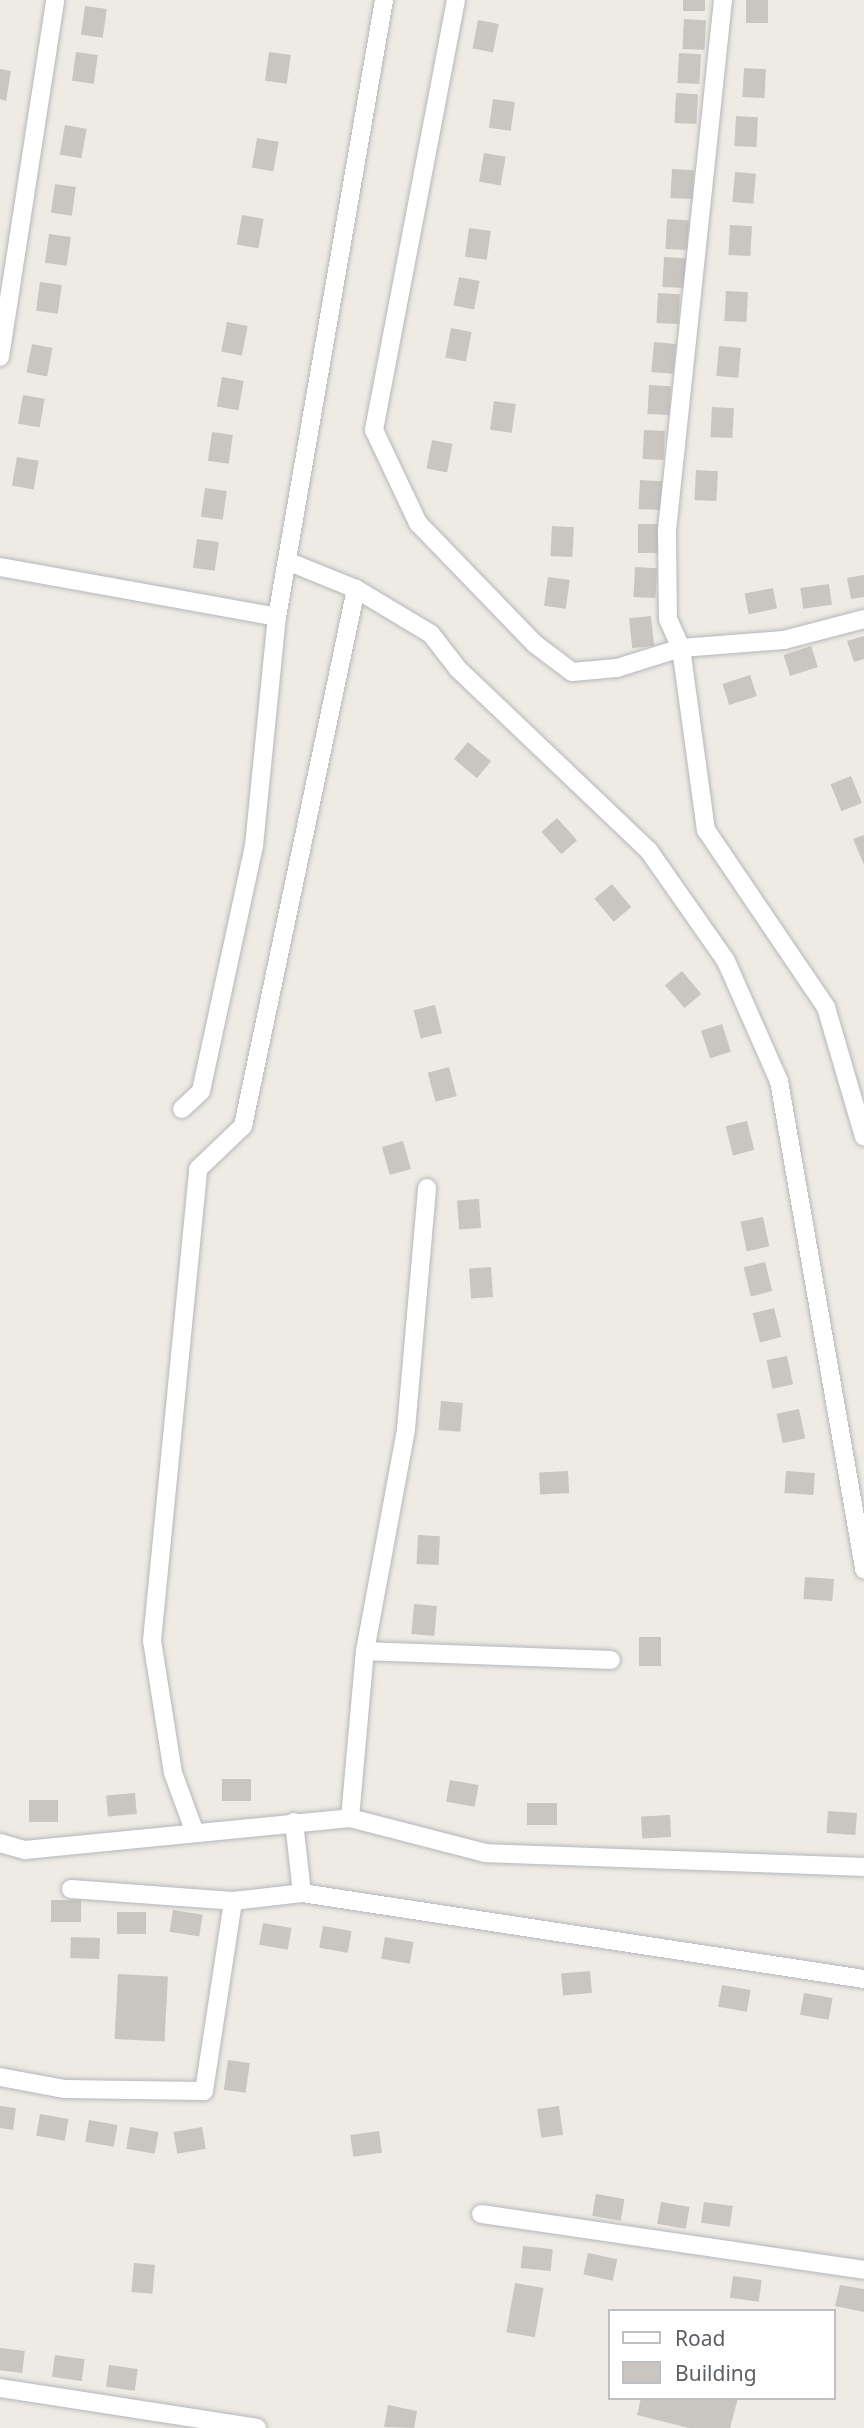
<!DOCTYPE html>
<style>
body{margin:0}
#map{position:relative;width:864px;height:2428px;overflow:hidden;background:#eeebe4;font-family:"Noto Sans",sans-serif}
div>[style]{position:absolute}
.building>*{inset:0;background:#c9c6c1;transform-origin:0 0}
.roads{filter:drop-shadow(0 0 2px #b4b7ba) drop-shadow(0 0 2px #b4b7ba)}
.street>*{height:18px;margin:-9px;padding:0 9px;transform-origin:9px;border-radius:9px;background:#fff}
span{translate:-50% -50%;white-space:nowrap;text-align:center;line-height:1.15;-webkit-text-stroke:5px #fff;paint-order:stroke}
.legend{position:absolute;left:608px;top:2309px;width:228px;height:91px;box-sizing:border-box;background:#fff;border:2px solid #bebfc1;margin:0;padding:9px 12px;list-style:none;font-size:21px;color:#5c6064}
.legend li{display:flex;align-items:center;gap:14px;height:35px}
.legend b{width:35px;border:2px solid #bebfc1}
</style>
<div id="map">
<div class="building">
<i style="left:683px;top:0;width:22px;height:11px"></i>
<i style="left:746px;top:0;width:22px;height:23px"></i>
<i style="left:85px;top:6px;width:22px;height:29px;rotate:8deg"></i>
<i style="left:684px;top:19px;width:22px;height:30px;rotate:3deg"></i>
<i style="left:478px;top:20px;width:21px;height:29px;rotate:11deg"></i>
<i style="left:76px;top:52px;width:22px;height:29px;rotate:8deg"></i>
<i style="left:269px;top:52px;width:22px;height:29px;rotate:8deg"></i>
<i style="left:679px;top:53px;width:22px;height:30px;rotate:3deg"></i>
<i style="left:744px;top:68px;width:22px;height:29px;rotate:3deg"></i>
<i style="clip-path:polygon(0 69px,11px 71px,6px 101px,0 99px)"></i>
<i style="left:676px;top:93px;width:22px;height:30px;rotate:3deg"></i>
<i style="left:493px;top:99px;width:22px;height:29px;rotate:8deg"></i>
<i style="left:736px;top:116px;width:22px;height:30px;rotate:3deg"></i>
<i style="left:65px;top:125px;width:22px;height:30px;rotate:10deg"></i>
<i style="left:257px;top:138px;width:22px;height:30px;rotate:10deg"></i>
<i style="left:484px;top:153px;width:22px;height:29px;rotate:10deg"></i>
<i style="left:672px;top:169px;width:22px;height:29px;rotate:3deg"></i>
<i style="left:735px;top:172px;width:21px;height:30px;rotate:5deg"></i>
<i style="left:55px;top:184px;width:21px;height:29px;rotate:8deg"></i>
<i style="left:242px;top:215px;width:22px;height:30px;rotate:10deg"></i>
<i style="left:667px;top:219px;width:22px;height:30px;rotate:3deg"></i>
<i style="left:730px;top:225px;width:22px;height:30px;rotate:3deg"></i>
<i style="left:469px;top:228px;width:22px;height:29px;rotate:8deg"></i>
<i style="left:49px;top:234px;width:22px;height:29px;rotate:8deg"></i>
<i style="left:664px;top:257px;width:22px;height:30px;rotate:3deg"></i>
<i style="left:459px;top:277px;width:21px;height:29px;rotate:11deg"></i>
<i style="left:40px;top:282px;width:22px;height:29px;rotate:8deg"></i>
<i style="left:726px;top:291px;width:22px;height:30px;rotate:3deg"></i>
<i style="left:658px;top:293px;width:22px;height:30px;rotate:3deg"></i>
<i style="left:227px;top:322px;width:21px;height:30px;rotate:11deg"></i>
<i style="left:451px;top:328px;width:21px;height:30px;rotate:11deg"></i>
<i style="left:654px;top:342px;width:22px;height:30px;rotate:5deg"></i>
<i style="left:32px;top:344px;width:21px;height:29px;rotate:11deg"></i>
<i style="left:719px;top:346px;width:22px;height:30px;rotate:5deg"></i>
<i style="left:222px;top:377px;width:22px;height:30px;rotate:10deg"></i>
<i style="left:649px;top:385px;width:22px;height:29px;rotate:3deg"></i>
<i style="left:23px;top:395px;width:22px;height:29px;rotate:10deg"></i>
<i style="left:494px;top:401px;width:22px;height:29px;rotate:8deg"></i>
<i style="left:712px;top:407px;width:22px;height:30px;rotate:3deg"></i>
<i style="left:644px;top:430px;width:21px;height:29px;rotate:3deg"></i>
<i style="left:212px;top:432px;width:21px;height:29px;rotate:8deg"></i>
<i style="left:432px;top:440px;width:21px;height:29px;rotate:11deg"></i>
<i style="left:17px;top:457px;width:22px;height:29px;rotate:10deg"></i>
<i style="left:696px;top:470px;width:22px;height:30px;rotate:3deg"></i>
<i style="left:640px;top:480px;width:22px;height:29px;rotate:3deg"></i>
<i style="left:205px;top:488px;width:22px;height:29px;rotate:8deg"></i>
<i style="left:638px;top:524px;width:21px;height:29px"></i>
<i style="left:552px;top:526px;width:22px;height:30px;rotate:3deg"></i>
<i style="left:197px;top:539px;width:22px;height:29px;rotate:8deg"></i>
<i style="left:635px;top:567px;width:22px;height:30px;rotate:3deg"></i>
<i style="clip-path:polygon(864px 575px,864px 597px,851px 599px,847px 578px)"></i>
<i style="left:548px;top:577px;width:22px;height:29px;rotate:8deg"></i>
<i style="left:829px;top:584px;width:21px;height:29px;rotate:82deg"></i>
<i style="left:773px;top:588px;width:21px;height:29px;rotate:79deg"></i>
<i style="left:651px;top:616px;width:30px;height:22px;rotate:84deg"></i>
<i style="clip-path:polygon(864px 636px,864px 659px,854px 662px,847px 641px)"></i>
<i style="left:811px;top:646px;width:22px;height:29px;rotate:72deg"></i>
<i style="left:750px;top:675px;width:22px;height:29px;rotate:72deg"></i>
<i style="left:468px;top:742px;width:30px;height:22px;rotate:40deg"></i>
<i style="left:851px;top:776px;width:29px;height:22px;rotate:68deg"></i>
<i style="left:557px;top:818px;width:30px;height:21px;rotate:48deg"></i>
<i style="clip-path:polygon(864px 835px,864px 865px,853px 839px)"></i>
<i style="left:612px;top:884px;width:30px;height:23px;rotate:50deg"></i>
<i style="left:682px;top:971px;width:30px;height:22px;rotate:50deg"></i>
<i style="left:435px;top:1005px;width:29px;height:22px;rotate:76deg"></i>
<i style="left:722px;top:1024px;width:29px;height:22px;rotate:72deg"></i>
<i style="left:449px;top:1067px;width:30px;height:22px;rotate:75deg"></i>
<i style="left:747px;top:1121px;width:30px;height:22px;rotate:76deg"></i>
<i style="left:403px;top:1141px;width:29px;height:22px;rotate:74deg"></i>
<i style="left:479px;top:1199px;width:29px;height:22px;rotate:86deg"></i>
<i style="left:763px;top:1217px;width:30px;height:23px;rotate:78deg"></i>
<i style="left:765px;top:1262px;width:30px;height:22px;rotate:76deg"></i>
<i style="left:491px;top:1267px;width:30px;height:22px;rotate:86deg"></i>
<i style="left:774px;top:1308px;width:30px;height:22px;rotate:76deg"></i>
<i style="left:787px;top:1356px;width:29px;height:21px;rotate:78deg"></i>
<i style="left:441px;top:1401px;width:22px;height:29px;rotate:5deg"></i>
<i style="left:799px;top:1409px;width:30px;height:23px;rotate:78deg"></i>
<i style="left:568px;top:1471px;width:22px;height:29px;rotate:87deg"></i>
<i style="left:786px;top:1471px;width:29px;height:22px;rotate:4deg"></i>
<i style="left:418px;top:1535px;width:22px;height:29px;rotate:3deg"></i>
<i style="left:805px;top:1577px;width:29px;height:22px;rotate:4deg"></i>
<i style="left:414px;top:1604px;width:23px;height:30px;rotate:5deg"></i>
<i style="left:639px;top:1637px;width:22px;height:29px"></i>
<i style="left:222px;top:1779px;width:29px;height:22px"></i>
<i style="left:450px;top:1780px;width:29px;height:22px;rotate:10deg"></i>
<i style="left:135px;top:1793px;width:21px;height:29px;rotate:85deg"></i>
<i style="left:29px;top:1800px;width:29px;height:22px"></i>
<i style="left:557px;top:1803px;width:22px;height:30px;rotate:90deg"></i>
<i style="left:828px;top:1811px;width:29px;height:22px;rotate:4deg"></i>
<i style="left:670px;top:1815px;width:22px;height:29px;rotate:87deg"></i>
<i style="left:51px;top:1900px;width:30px;height:22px"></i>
<i style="left:173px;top:1910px;width:30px;height:22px;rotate:9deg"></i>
<i style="left:117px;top:1912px;width:29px;height:22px"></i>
<i style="left:263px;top:1923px;width:29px;height:22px;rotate:10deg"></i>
<i style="left:323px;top:1926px;width:29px;height:22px;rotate:10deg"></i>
<i style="left:71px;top:1937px;width:29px;height:21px;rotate:2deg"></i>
<i style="left:385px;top:1937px;width:29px;height:22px;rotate:10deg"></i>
<i style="left:590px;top:1971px;width:22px;height:29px;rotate:85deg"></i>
<i style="left:118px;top:1974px;width:50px;height:65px;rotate:3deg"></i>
<i style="left:722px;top:1985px;width:29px;height:22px;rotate:10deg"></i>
<i style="left:804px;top:1993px;width:29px;height:22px;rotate:10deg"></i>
<i style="left:228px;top:2060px;width:22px;height:30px;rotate:8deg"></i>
<i style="clip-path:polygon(0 2106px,16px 2108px,13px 2130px,0 2128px)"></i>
<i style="left:559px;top:2106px;width:29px;height:22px;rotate:82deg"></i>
<i style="left:40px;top:2114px;width:29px;height:22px;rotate:10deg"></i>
<i style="left:89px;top:2120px;width:29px;height:22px;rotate:10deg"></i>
<i style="left:130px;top:2127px;width:29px;height:22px;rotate:10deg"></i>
<i style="left:202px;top:2127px;width:22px;height:29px;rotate:80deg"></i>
<i style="left:379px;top:2131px;width:22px;height:29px;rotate:82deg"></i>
<i style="left:596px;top:2194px;width:29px;height:22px;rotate:10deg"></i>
<i style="left:661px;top:2202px;width:29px;height:22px;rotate:10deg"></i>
<i style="left:704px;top:2202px;width:29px;height:21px;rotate:8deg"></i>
<i style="left:523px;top:2246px;width:30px;height:22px;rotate:6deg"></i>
<i style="left:588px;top:2253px;width:30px;height:22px;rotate:12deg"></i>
<i style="left:134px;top:2263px;width:21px;height:29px;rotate:5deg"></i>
<i style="left:733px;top:2276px;width:29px;height:22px;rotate:8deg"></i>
<i style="left:515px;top:2283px;width:29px;height:50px;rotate:10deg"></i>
<i style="clip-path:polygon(840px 2285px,864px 2289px,864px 2312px,835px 2306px)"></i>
<i style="left:0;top:2348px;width:25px;height:22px;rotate:7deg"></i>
<i style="left:55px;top:2355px;width:30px;height:22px;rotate:8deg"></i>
<i style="left:109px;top:2365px;width:29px;height:22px;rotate:8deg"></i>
<i style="clip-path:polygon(641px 2398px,738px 2398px,730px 2428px,689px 2428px,637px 2415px)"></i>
<i style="clip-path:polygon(388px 2405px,417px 2411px,414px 2428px,384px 2427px)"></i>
</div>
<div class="roads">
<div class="street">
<i style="left:456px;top:0;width:438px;rotate:100.8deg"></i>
<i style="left:374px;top:430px;width:103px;rotate:64.7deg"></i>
<i style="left:418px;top:523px;width:168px;rotate:46deg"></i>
<i style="left:535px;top:644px;width:46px;rotate:37.1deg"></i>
<i style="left:572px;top:672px;width:45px;rotate:-5.1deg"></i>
<i style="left:617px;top:668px;width:67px;rotate:-17.4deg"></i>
<i style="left:681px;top:648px;width:103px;rotate:-4.4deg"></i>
<i style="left:784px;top:640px;width:83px;rotate:-14.7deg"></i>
<i style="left:723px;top:0;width:533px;rotate:96.03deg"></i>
<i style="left:667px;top:530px;width:89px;rotate:89.4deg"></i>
<i style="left:668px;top:619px;width:32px;rotate:66deg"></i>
<i style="left:681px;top:648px;width:184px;rotate:82.2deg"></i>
<i style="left:706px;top:830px;width:214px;rotate:55.9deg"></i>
<i style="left:826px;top:1007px;width:135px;rotate:73.7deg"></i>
<i style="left:0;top:357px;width:361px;rotate:-81.2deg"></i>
<i style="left:287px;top:561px;width:74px;rotate:22.1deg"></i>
<i style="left:356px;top:589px;width:87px;rotate:31deg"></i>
<i style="left:431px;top:634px;width:44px;rotate:52.4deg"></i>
<i style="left:458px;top:669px;width:264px;rotate:43.6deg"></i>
<i style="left:649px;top:851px;width:134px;rotate:55deg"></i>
<i style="left:726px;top:961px;width:131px;rotate:66.2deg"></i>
<i style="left:779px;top:1081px;width:496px;rotate:80.1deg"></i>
<i style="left:0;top:567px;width:281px;rotate:10.2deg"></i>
<i style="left:182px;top:1109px;width:26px;rotate:-43deg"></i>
<i style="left:201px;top:1091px;width:251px;rotate:-77.8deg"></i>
<i style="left:254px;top:846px;width:230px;rotate:-84.3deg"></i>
<i style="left:277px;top:617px;width:626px;rotate:-80.16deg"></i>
<i style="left:365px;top:1651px;width:246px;rotate:2.1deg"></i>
<i style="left:350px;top:1818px;width:168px;rotate:-84.9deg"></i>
<i style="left:365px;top:1651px;width:226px;rotate:-79.5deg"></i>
<i style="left:406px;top:1429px;width:242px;rotate:-85deg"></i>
<i style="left:294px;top:1822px;width:71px;rotate:83.6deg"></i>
<i style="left:195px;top:1833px;width:64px;rotate:-110.1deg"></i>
<i style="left:173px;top:1773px;width:134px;rotate:-99deg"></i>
<i style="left:152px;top:1641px;width:474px;rotate:-84.4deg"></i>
<i style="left:198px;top:1169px;width:62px;rotate:-43.7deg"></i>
<i style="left:243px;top:1126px;width:549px;rotate:-78.12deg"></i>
<i style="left:0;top:1843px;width:26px;rotate:16deg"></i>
<i style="left:25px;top:1850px;width:327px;rotate:-5.6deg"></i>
<i style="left:350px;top:1818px;width:139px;rotate:14.5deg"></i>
<i style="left:485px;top:1853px;width:379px;rotate:2.1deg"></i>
<i style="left:71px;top:1889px;width:162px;rotate:4.2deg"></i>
<i style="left:233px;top:1901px;width:69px;rotate:-6.6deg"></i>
<i style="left:302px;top:1893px;width:569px;rotate:8.7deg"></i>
<i style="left:0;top:2077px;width:66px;rotate:10.5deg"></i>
<i style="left:65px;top:2089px;width:139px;rotate:0.8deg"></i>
<i style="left:204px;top:2091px;width:192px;rotate:-81.3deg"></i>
<i style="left:481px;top:2214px;width:387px;rotate:8.3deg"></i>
<i style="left:0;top:2388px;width:260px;rotate:8.8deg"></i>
</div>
</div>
<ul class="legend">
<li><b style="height:9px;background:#fff"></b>Road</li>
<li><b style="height:19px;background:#c9c6c1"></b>Building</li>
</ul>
</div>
